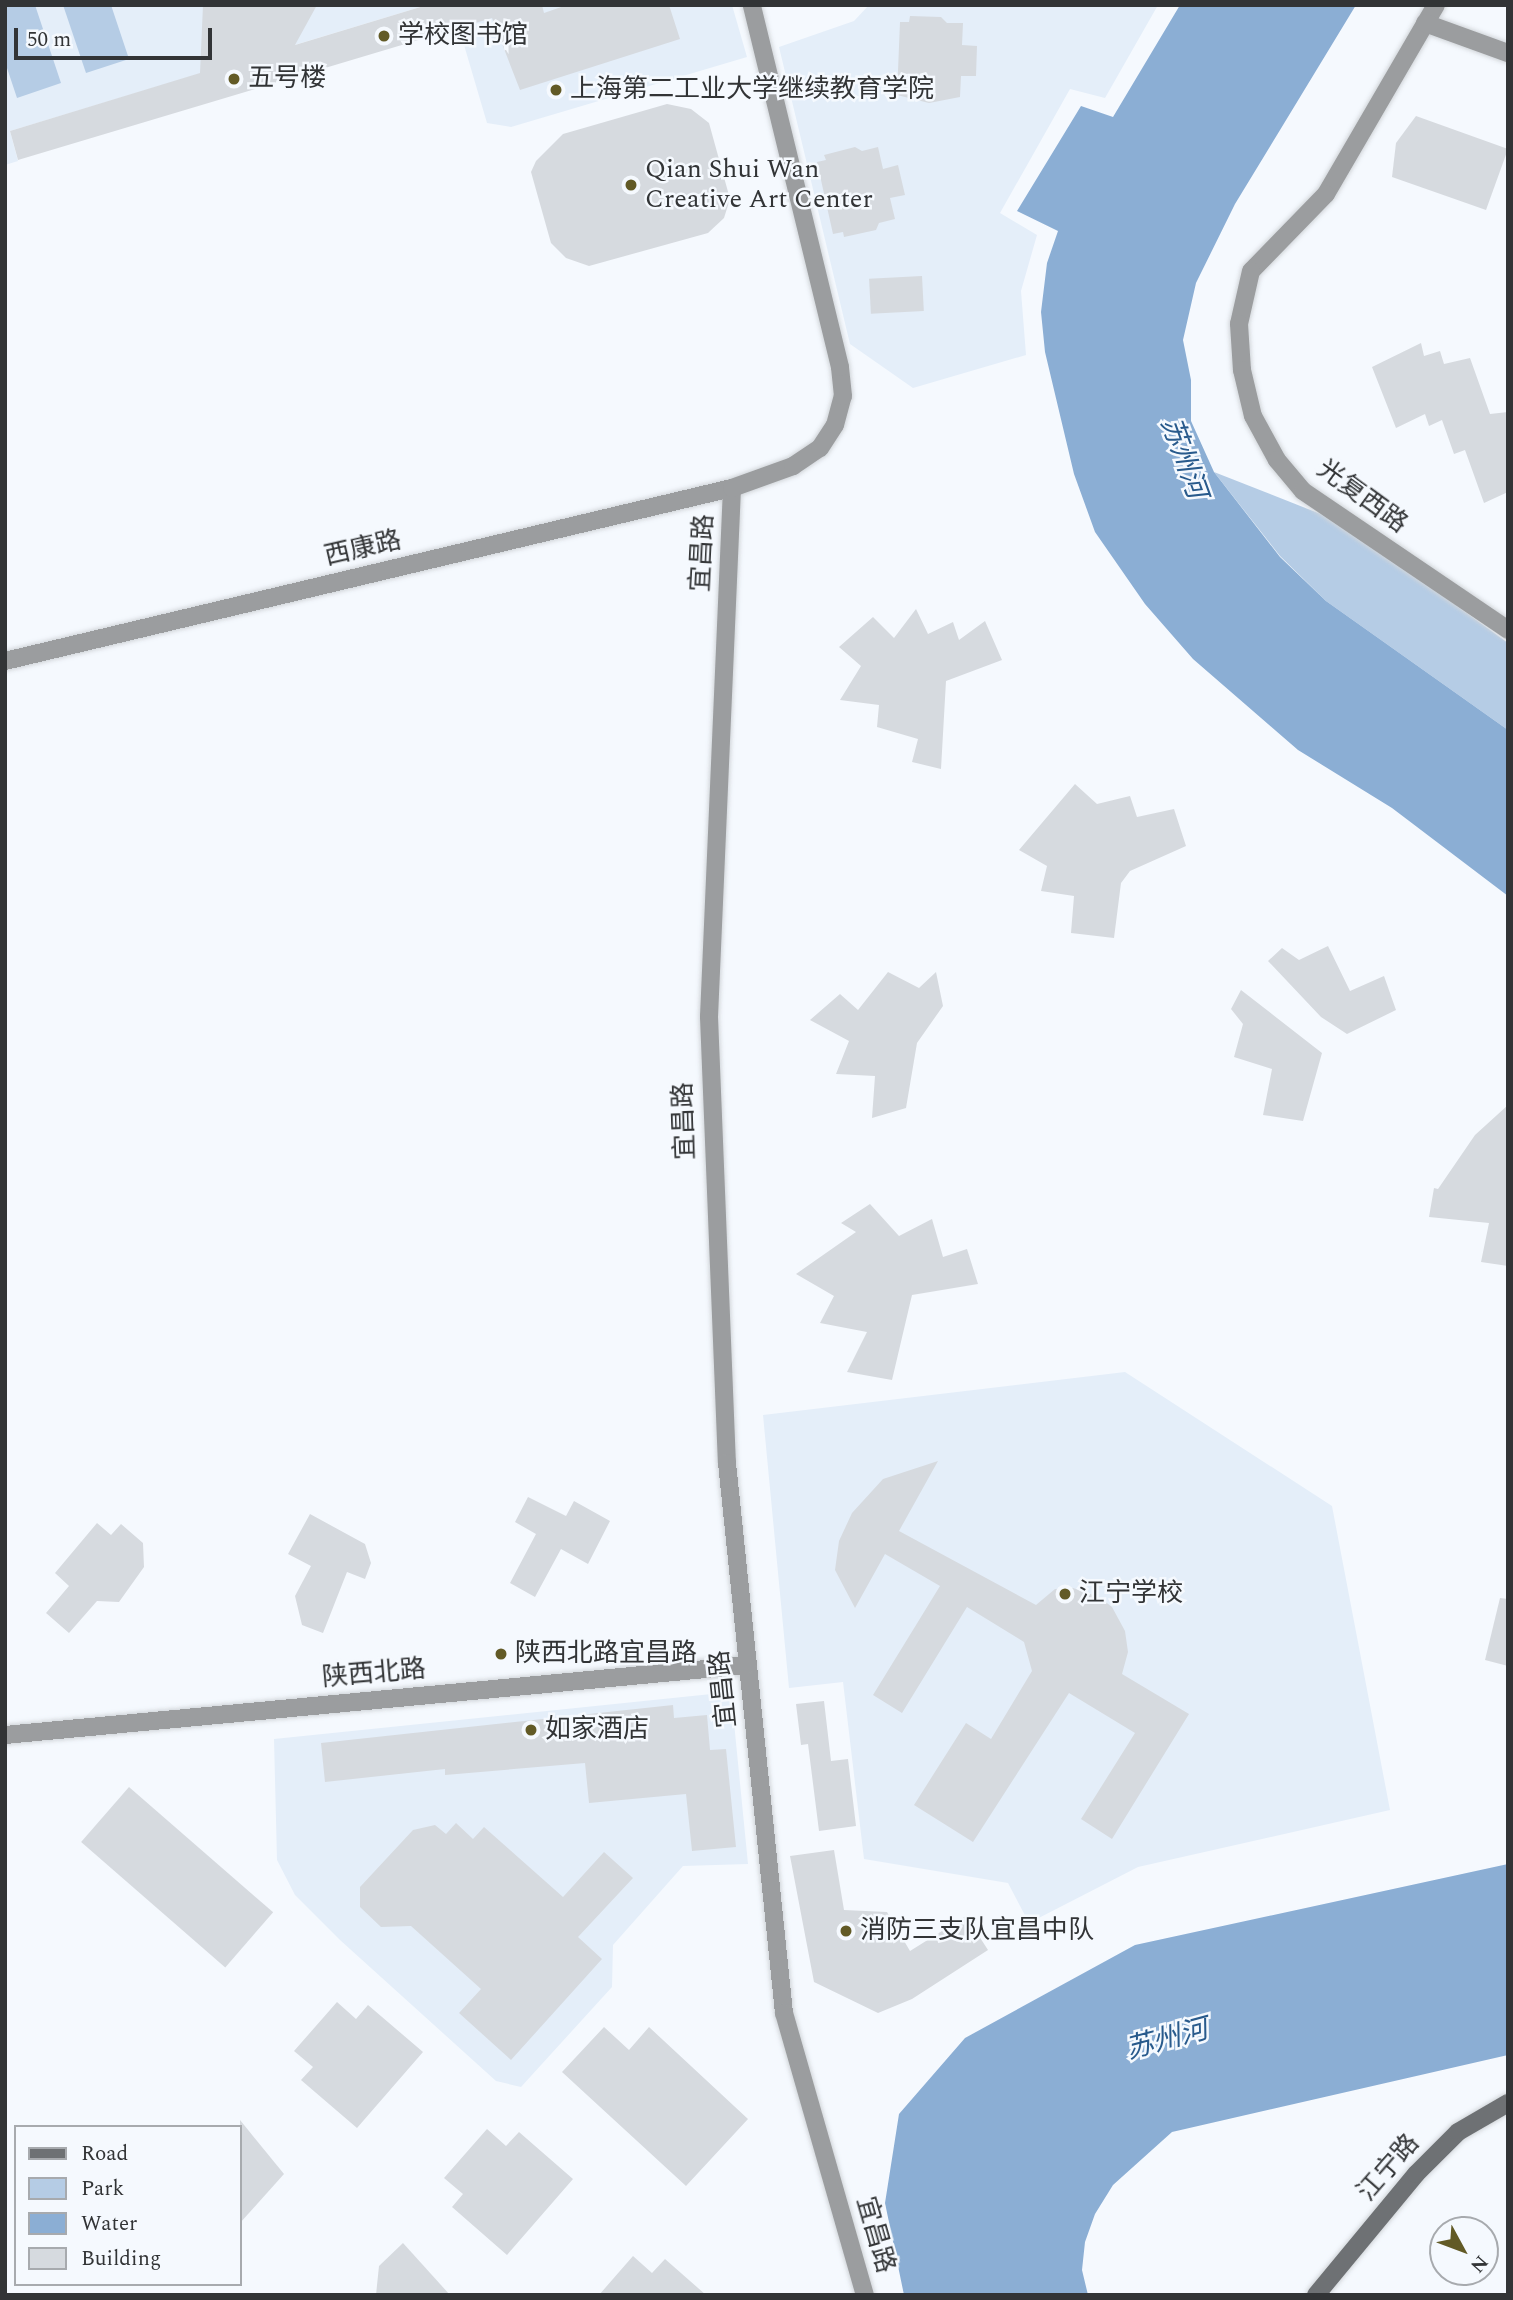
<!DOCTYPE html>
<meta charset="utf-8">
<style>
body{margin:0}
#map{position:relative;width:1513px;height:2300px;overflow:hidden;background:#f5f9fe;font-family:Spectral,"Noto Sans SC",serif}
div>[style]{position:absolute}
.built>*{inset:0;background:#e4eef9}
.green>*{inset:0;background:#b5cce5}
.water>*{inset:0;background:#8baed4}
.building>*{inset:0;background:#d6dadf;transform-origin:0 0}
.roads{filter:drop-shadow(0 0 2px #d2d6da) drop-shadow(0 0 2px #d2d6da)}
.street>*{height:18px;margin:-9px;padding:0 9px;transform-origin:9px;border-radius:9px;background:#9b9d9f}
.secondary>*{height:18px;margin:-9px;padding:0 9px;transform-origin:9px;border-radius:9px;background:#6e7174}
.dots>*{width:19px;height:19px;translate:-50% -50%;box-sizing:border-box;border:4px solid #f5f9fe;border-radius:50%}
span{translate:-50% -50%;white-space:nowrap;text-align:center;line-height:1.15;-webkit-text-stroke:5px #f5f9fe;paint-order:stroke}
.poi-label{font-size:26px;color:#323436}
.left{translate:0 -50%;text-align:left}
.street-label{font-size:26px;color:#323436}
.water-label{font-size:28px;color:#285a8c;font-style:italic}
.frame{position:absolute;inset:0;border:7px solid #323436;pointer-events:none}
.legend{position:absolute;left:14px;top:2125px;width:228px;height:161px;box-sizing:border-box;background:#f5f9fe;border:2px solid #a7aaae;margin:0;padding:9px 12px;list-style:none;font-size:21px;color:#323436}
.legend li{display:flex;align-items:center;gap:14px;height:35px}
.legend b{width:35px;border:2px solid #a7aaae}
.north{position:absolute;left:1429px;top:2216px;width:70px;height:70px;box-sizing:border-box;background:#f5f9fe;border:2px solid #a7aaae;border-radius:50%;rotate:131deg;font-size:19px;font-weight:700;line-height:28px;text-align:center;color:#323436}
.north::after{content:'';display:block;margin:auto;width:24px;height:32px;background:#625a26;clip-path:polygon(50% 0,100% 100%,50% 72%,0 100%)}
.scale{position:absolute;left:14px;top:28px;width:198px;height:32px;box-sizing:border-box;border:4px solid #323436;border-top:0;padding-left:9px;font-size:21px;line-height:24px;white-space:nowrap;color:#323436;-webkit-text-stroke:5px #f5f9fe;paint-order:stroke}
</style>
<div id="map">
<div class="built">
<i style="clip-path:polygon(5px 5px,427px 5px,10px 131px,18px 161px,5px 165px)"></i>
<i style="clip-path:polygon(464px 5px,732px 5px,747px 57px,511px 127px,487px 123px,459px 28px,470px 24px)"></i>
<i style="clip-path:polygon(869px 5px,1158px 5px,1105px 98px,1070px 89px,1000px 213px,1037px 235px,1021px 291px,1026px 355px,913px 388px,850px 344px,779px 47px,854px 21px)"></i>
<i style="clip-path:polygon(1125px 1372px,1332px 1506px,1390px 1810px,1138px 1867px,1029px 1923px,1008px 1883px,864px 1859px,843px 1682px,789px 1688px,763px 1415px)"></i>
<i style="clip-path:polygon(731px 1692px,748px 1864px,683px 1866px,613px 1945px,612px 1987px,521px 2087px,496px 2081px,340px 1940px,295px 1895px,277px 1860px,274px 1739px)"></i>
</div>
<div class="green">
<i style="clip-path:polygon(5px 5px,35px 5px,61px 83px,17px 98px,5px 62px)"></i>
<i style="clip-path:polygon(63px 5px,111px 5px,129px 59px,86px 73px)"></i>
<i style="clip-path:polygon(1214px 472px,1341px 522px,1508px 643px,1508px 730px,1326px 601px,1280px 556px)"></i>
</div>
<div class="water">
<i style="clip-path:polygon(1180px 5px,1356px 5px,1235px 204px,1196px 283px,1183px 340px,1191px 380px,1191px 421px,1214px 472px,1280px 557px,1326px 601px,1508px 730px,1508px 896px,1392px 808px,1298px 750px,1193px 659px,1145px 604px,1095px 532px,1074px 474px,1045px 352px,1041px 312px,1047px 263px,1058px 231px,1017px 211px,1081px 106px,1113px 117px)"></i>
<i style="clip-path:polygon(1508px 1864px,1508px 2055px,1172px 2132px,1113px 2185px,1095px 2214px,1085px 2242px,1082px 2270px,1088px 2295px,904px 2295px,885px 2203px,899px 2114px,965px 2038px,1135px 1945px)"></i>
</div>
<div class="building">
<i style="clip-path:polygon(203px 5px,317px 5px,295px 45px,427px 5px,542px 5px,544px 13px,567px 5px,669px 5px,680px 39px,520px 90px,492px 18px,18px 160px,10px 131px,200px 73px)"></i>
<i style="clip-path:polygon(910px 16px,941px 17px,947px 23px,963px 23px,962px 45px,977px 46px,976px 76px,961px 76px,960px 97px,929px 103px,897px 95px,900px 22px,909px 22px)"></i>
<i style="clip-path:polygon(667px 104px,691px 109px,709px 123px,730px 199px,724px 218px,708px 233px,589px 266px,566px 258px,551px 243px,531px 172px,536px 161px,563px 134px)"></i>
<i style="clip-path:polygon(1416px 116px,1508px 149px,1486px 210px,1392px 177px,1396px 143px)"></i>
<i style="clip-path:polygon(855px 147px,862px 151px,878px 147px,883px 169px,898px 165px,905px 195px,890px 198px,895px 219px,879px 223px,876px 230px,844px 237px,843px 232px,833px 234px,817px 162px,826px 160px,824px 155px)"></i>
<i style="left:922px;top:276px;width:35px;height:53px;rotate:87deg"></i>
<i style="clip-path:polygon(1421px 343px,1424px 356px,1440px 351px,1444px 364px,1470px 358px,1490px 414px,1508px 412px,1508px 492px,1484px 503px,1465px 450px,1454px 454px,1442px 420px,1429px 426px,1425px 414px,1396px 428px,1372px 367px)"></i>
<i style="clip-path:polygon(916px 609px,928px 634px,953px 622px,959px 640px,985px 621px,1002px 660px,946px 681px,941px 769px,912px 762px,918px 739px,877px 727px,879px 705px,840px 700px,861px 666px,839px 647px,873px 617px,894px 638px)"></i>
<i style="clip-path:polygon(1075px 784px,1097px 804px,1130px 796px,1137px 817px,1174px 809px,1186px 846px,1130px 871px,1121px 883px,1114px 938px,1071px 933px,1074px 896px,1041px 891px,1047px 866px,1019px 850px)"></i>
<i style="clip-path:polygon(1328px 946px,1350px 991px,1384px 976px,1396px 1010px,1347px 1034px,1321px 1017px,1268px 961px,1282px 948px,1299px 960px)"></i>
<i style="clip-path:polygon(888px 972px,919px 988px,936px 972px,943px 1006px,917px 1043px,906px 1108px,872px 1118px,875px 1076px,836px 1074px,849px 1041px,810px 1020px,840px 994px,858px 1010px)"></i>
<i style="clip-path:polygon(1241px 990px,1322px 1053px,1303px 1121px,1263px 1115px,1272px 1069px,1234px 1057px,1243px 1024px,1231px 1009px)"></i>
<i style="clip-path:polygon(1508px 1105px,1508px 1266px,1481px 1262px,1489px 1223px,1429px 1217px,1434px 1188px,1438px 1189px,1475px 1135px)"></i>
<i style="clip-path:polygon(870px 1204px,899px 1236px,932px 1219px,943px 1257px,967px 1249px,978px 1284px,912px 1295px,892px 1380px,847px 1372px,867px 1332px,820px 1323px,834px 1296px,796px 1274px,856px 1232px,841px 1223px)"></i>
<i style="clip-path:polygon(938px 1461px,899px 1531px,1036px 1605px,1055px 1589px,1073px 1588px,1099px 1597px,1112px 1607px,1125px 1631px,1128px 1652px,1122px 1674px,1189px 1714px,1112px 1839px,1081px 1819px,1135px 1733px,1069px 1693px,973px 1842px,914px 1805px,966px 1723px,991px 1739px,1032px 1671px,1024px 1642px,967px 1607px,902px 1713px,873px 1695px,940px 1586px,885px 1554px,855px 1608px,835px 1570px,839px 1541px,852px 1513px,883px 1479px)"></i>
<i style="clip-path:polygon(528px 1497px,566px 1516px,574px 1501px,610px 1521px,588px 1564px,561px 1549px,535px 1597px,510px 1583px,536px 1534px,515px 1522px)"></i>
<i style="clip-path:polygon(310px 1514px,365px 1544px,371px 1563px,365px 1579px,347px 1572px,323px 1633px,302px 1625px,295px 1596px,311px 1566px,288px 1554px)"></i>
<i style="clip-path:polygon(97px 1523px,111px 1535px,121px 1524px,143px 1543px,144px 1567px,119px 1602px,97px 1601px,69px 1633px,46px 1613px,69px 1586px,55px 1573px)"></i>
<i style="clip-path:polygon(1500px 1598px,1508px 1599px,1508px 1666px,1485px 1660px)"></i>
<i style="clip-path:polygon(824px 1701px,831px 1761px,848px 1759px,856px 1826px,819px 1831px,808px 1744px,801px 1745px,796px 1704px)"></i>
<i style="clip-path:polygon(673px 1705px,674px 1718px,707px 1715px,710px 1750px,726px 1749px,736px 1847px,692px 1851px,686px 1794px,589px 1803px,585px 1763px,445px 1775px,445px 1769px,325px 1782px,321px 1743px)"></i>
<i style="left:129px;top:1787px;width:191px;height:73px;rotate:41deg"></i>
<i style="clip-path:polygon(456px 1823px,473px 1839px,484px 1827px,563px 1897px,604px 1852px,633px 1878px,578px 1937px,602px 1959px,511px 2060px,459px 2013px,481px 1989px,411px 1926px,381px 1927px,360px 1907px,360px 1887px,413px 1830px,435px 1825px,446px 1834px)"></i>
<i style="clip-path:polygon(834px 1850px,844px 1910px,887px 1912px,910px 1951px,966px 1916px,988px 1950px,912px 1999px,878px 2013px,814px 1982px,790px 1856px)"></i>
<i style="clip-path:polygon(337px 2002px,356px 2019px,368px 2005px,423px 2052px,357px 2128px,301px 2080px,313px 2067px,294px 2051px)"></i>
<i style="clip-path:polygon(604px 2027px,629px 2050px,649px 2027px,748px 2119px,686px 2186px,562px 2072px)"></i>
<i style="clip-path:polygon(240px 2120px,284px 2174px,240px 2223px)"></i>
<i style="clip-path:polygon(487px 2129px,506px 2146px,519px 2132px,573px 2179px,507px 2255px,452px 2207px,463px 2194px,444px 2178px)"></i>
<i style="clip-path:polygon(403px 2243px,450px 2295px,376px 2295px,379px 2266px)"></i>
<i style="clip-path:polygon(633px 2256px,652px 2273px,665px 2259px,706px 2295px,599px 2295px)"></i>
</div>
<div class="roads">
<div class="street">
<i style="left:1436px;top:5px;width:219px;rotate:120.2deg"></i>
<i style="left:1326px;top:194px;width:107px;rotate:134.2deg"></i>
<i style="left:1251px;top:271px;width:54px;rotate:102.8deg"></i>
<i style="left:1239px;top:324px;width:46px;rotate:86.3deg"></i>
<i style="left:1242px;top:370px;width:47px;rotate:76.6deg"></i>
<i style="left:1253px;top:416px;width:50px;rotate:61.4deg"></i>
<i style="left:1277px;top:460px;width:40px;rotate:50deg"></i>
<i style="left:1303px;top:491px;width:248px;rotate:34.1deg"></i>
<i style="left:1425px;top:23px;width:88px;rotate:19.9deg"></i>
<i style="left:732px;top:488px;width:529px;rotate:92.49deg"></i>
<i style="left:709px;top:1017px;width:446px;rotate:87.7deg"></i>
<i style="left:727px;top:1463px;width:553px;rotate:84.08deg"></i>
<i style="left:784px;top:2013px;width:293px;rotate:74deg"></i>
<i style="left:5px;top:661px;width:747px;rotate:-13.39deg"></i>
<i style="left:732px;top:488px;width:65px;rotate:-19.8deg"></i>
<i style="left:793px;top:466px;width:32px;rotate:-34deg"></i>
<i style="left:820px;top:448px;width:27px;rotate:-57deg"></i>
<i style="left:835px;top:425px;width:30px;rotate:-75deg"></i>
<i style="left:843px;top:396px;width:29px;rotate:-96deg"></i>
<i style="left:840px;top:367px;width:373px;rotate:-103.7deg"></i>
<i style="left:5px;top:1735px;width:746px;rotate:-5.38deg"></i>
</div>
<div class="secondary">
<i style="left:1316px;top:2295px;width:157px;rotate:-50.4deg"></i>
<i style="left:1416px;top:2174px;width:59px;rotate:-45deg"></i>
<i style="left:1458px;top:2132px;width:58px;rotate:-30.1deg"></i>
</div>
</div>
<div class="dots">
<i style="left:384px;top:36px;background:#625a26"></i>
<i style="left:234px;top:79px;background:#625a26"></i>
<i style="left:556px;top:90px;background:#625a26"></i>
<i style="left:631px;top:185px;background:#625a26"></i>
<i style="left:1065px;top:1594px;background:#625a26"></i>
<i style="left:501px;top:1654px;background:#625a26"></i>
<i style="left:531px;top:1730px;background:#625a26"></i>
<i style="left:846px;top:1931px;background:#625a26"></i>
</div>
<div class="poi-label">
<span class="left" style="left:398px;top:36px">学校图书馆</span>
<span class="left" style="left:248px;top:79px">五号楼</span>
<span class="left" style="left:570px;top:90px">上海第二工业大学继续教育学院</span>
<span class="left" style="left:645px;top:185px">Qian Shui Wan<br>Creative Art Center</span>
<span class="left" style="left:1079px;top:1594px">江宁学校</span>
<span class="left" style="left:515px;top:1654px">陕西北路宜昌路</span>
<span class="left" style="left:545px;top:1730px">如家酒店</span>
<span class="left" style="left:860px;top:1931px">消防三支队宜昌中队</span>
</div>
<div class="street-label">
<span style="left:1362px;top:497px;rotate:36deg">光复西路</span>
<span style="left:363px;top:549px;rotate:-13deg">西康路</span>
<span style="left:703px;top:553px;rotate:-87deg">宜昌路</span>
<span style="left:685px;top:1121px;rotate:-92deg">宜昌路</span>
<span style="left:374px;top:1674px;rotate:-5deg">陕西北路</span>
<span style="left:724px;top:1689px;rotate:-96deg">宜昌路</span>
<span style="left:1389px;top:2168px;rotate:-49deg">江宁路</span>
<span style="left:875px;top:2235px;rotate:74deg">宜昌路</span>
</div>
<div class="water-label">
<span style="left:1183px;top:458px;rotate:70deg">苏州河</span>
<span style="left:1167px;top:2040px;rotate:-15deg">苏州河</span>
</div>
<div class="frame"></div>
<ul class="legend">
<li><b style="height:9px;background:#6e7174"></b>Road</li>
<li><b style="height:19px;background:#b5cce5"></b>Park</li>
<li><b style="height:19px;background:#8baed4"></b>Water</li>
<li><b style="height:19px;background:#d6dadf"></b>Building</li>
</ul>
<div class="north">N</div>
<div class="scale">50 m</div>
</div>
